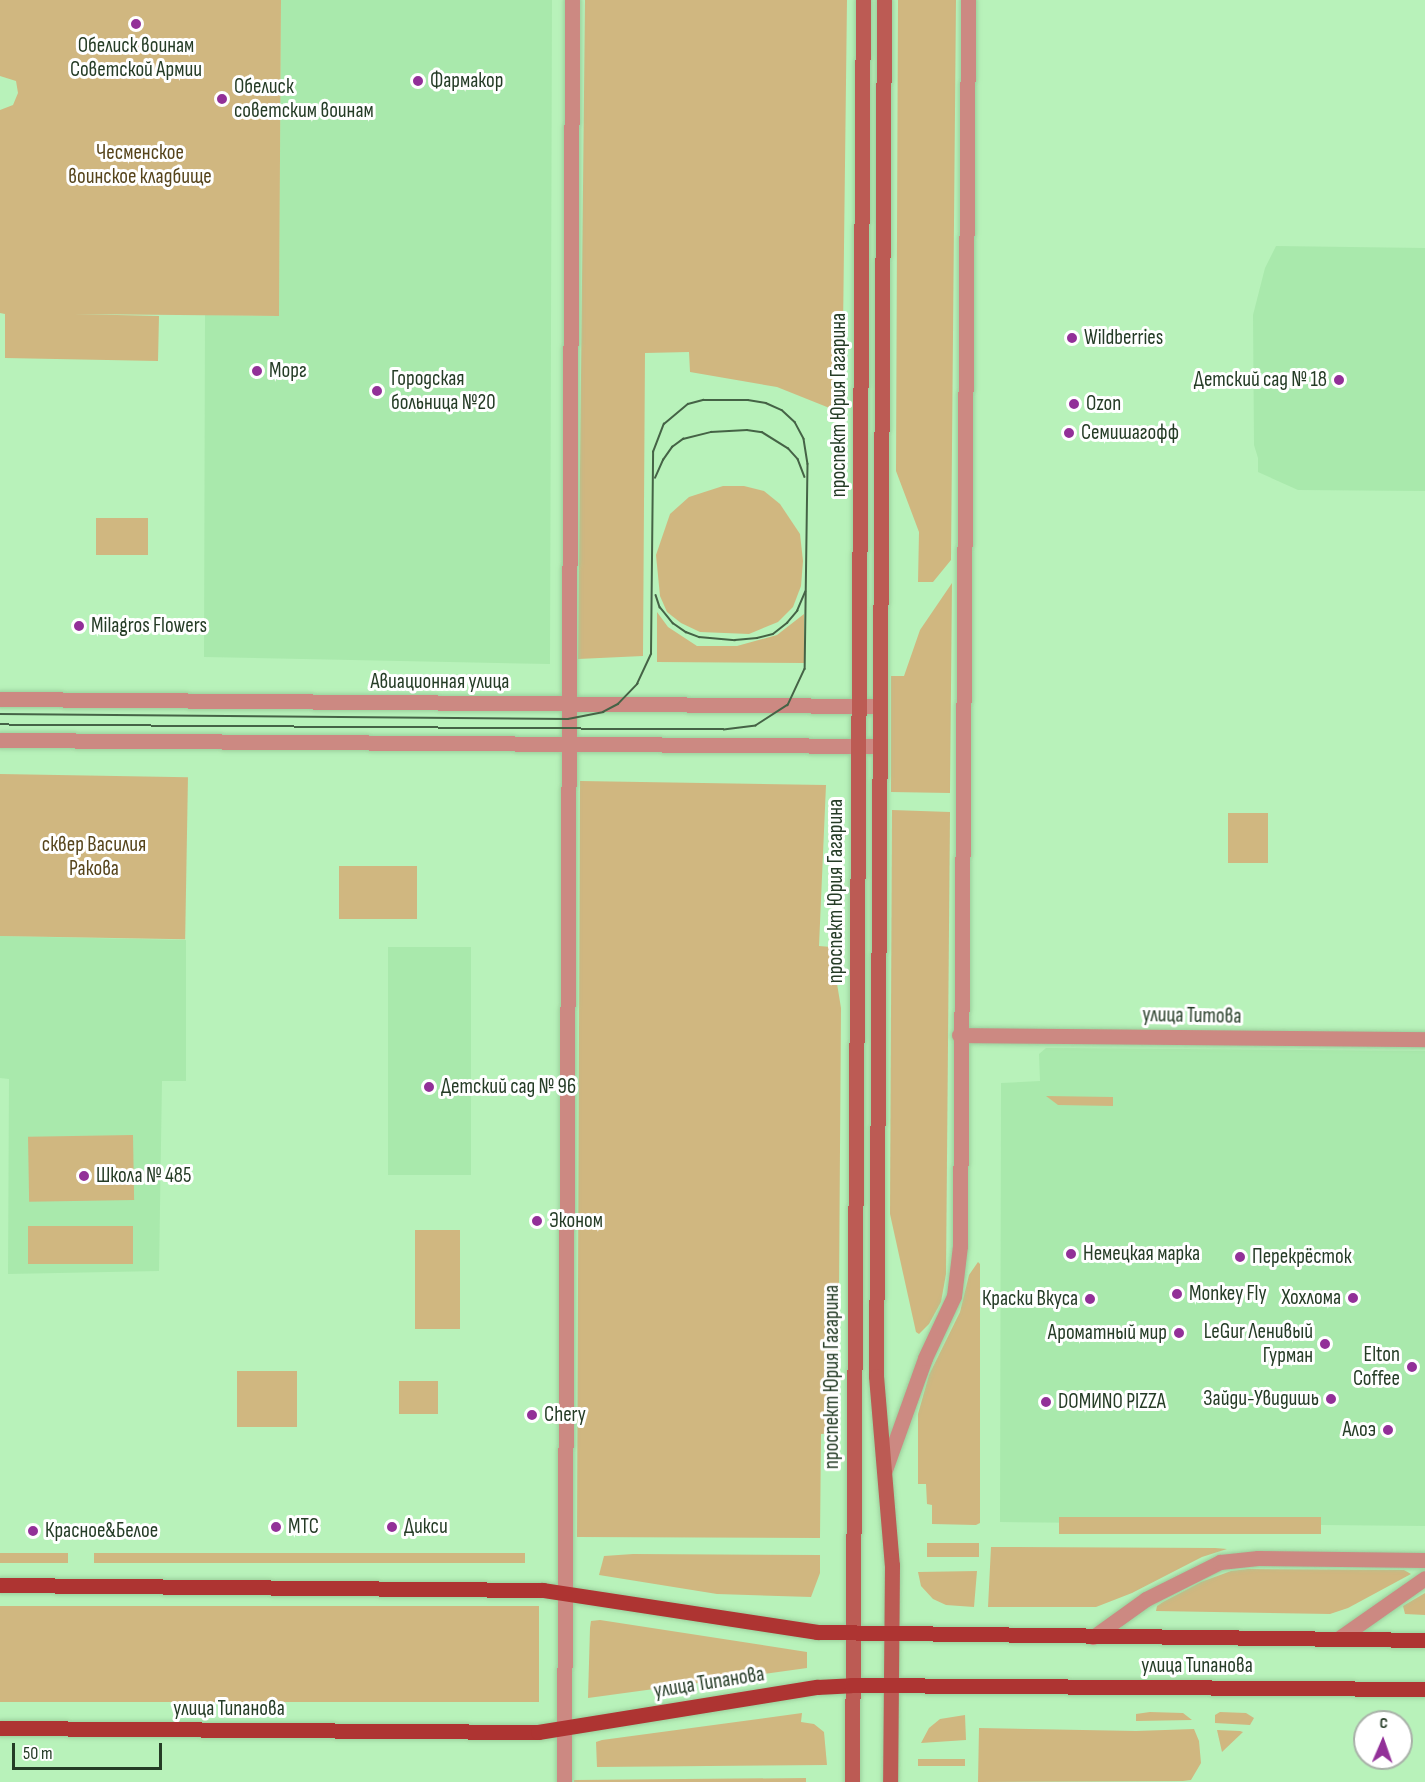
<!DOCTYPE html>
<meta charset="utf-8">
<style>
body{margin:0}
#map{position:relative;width:1425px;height:1782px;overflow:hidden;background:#b8f2ba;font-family:"Sofia Sans Condensed",sans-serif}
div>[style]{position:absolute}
.built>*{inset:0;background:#a9e9ac;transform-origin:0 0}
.green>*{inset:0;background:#d0b780;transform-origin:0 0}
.roads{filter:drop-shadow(0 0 2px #9bce9c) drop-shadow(0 0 2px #9bce9c)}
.street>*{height:15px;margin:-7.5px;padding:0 7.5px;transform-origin:7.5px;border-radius:7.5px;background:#cc8982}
.secondary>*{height:15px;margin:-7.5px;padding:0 7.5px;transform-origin:7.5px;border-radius:7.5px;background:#bc5b54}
.primary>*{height:15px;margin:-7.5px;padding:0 7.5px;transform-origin:7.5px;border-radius:7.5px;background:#ae3432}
.tram>*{height:1.5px;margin:-0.75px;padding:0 0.75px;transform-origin:0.75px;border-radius:0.75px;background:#456346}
.dots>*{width:16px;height:16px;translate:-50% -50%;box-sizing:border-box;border:3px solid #fff;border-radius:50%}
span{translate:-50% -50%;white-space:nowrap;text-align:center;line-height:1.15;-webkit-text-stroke:6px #fff;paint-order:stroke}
.poi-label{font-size:21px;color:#253c26}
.left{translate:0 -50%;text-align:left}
.right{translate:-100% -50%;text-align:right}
.park-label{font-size:21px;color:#56441b}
.street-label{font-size:21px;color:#253c26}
.north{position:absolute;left:1353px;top:1710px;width:60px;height:60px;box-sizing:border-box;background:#fff;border:2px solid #a8b1a8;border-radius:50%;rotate:2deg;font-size:16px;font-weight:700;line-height:24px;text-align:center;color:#253c26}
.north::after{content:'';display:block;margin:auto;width:21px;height:27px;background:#923098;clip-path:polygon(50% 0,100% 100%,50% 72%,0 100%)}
.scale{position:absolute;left:12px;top:1743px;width:150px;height:27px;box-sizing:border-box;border:3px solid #253c26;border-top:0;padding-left:8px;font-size:18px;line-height:21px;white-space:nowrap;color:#253c26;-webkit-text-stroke:4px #fff;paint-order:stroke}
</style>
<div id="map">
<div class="built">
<i style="clip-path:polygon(281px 0,552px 0,550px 664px,204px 657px,205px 315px,279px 316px)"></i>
<i style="clip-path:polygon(1276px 246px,1425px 248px,1425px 491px,1298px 490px,1258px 472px,1258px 458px,1254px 445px,1253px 315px,1265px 268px)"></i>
<i style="clip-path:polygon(0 936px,186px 940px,186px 1081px,162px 1081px,159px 1271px,8px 1274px,9px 1079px,0 1078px)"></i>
<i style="left:388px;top:947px;width:83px;height:228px"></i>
<i style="clip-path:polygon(1046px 1048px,1425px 1051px,1425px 1526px,1000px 1522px,1001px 1083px,1040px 1081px,1039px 1054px)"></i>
</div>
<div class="green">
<i style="clip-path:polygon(0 0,281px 0,279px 316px,74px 314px,159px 316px,158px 361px,5px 358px,5px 314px,0 313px,0 110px,13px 105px,18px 93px,16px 81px,0 76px)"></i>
<i style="clip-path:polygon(585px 0,847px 0,842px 413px,777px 387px,690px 372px,689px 352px,645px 353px,643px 656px,578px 659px)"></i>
<i style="clip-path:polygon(898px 0,956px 0,951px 560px,933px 582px,918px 582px,919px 532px,896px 471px)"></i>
<i style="clip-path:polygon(723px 486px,744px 486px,764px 491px,780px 504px,800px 534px,803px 561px,801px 586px,793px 607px,778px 622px,749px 634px,700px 632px,681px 623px,667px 612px,660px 596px,656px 555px,670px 514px,689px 497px)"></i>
<i style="left:96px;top:518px;width:52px;height:37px"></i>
<i style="clip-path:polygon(952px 583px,950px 793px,891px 792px,891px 676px,904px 676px,920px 630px)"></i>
<i style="clip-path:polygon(657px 612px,668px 627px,697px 646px,737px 646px,777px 635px,804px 614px,804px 663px,657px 662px)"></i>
<i style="left:0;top:774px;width:188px;height:162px;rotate:1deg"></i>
<i style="clip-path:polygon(580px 781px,826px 785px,819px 946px,831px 947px,841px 1008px,838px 1433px,821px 1434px,820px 1538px,577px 1537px)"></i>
<i style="clip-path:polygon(892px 810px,950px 812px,946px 1274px,941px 1302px,929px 1324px,919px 1334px,916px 1332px,890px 1214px)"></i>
<i style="left:1228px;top:813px;width:40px;height:50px"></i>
<i style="left:339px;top:866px;width:78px;height:53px"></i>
<i style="clip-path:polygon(1046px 1096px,1113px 1097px,1113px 1106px,1058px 1105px)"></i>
<i style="left:133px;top:1135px;width:65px;height:105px;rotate:89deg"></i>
<i style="left:133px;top:1226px;width:38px;height:105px;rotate:90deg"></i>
<i style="left:415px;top:1230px;width:45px;height:99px"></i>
<i style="clip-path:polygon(978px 1262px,980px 1264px,980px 1523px,976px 1525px,932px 1524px,932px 1505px,927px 1504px,926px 1484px,918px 1484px,918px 1414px,929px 1375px,960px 1312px,969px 1275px)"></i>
<i style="left:237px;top:1371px;width:60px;height:56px"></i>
<i style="left:399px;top:1381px;width:39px;height:33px"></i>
<i style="left:1059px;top:1517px;width:262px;height:17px"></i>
<i style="left:979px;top:1543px;width:14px;height:52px;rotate:90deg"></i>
<i style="clip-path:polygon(991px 1547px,1215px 1548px,1227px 1549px,1202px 1557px,1132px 1593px,1096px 1607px,988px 1607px)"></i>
<i style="left:0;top:1553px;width:68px;height:10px"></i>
<i style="left:94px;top:1553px;width:431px;height:10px"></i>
<i style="clip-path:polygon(633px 1554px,820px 1555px,820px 1573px,811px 1597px,717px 1594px,599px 1575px,604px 1556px)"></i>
<i style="clip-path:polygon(1248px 1569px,1404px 1570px,1411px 1574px,1348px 1608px,1330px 1614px,1156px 1611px,1157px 1606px,1163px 1602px,1201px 1582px,1231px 1571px)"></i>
<i style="clip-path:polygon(977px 1571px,974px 1607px,946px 1605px,933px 1599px,921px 1586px,918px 1572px)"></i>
<i style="clip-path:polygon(1425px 1593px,1425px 1615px,1405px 1614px,1403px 1606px)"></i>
<i style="left:0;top:1606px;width:539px;height:96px"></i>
<i style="clip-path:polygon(600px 1620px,807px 1652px,807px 1668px,588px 1698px,590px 1628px,591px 1621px)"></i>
<i style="clip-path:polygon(1150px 1712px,1183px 1713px,1192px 1720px,1136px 1721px,1136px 1714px)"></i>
<i style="clip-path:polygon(1220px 1712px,1246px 1713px,1254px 1718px,1250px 1725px,1215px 1723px,1215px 1715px)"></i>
<i style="clip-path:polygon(802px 1713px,801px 1722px,814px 1724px,824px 1732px,827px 1765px,597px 1767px,596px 1742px,602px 1740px)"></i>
<i style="clip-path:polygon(965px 1715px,966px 1740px,921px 1743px,929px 1728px,940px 1719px)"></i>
<i style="clip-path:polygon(979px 1728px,1136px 1731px,1194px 1729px,1199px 1741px,1201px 1763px,1191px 1780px,1183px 1781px,978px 1782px)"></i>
<i style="clip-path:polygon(1217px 1730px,1240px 1731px,1243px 1732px,1222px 1752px)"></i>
<i style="left:965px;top:1759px;width:7px;height:47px;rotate:90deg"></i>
<i style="clip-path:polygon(806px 1778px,806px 1782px,574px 1782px,574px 1780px)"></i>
</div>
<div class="roads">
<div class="street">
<i style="left:0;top:699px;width:879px;rotate:0.46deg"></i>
<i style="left:0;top:740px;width:879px;rotate:0.39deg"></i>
<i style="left:959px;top:1035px;width:466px;rotate:0.5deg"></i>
<i style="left:885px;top:1470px;width:119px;rotate:-70.3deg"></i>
<i style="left:925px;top:1358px;width:68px;rotate:-64.9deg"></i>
<i style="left:954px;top:1296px;width:50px;rotate:-83.2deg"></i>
<i style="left:960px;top:1246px;width:1246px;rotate:-89.63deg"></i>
<i style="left:1093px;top:1637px;width:65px;rotate:-35.6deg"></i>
<i style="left:1146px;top:1599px;width:83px;rotate:-26.6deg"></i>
<i style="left:1220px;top:1562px;width:38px;rotate:-6deg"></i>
<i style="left:1258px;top:1558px;width:167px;rotate:0.7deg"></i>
<i style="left:1338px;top:1639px;width:106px;rotate:-35deg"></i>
<i style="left:564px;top:1782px;width:1782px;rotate:-89.74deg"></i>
</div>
<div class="secondary">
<i style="left:884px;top:0;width:1376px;rotate:90.33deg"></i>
<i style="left:876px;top:1376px;width:190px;rotate:85.2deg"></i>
<i style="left:892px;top:1565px;width:217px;rotate:90.5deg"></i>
<i style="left:852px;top:1782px;width:1782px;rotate:-89.65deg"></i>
</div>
<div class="primary">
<i style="left:0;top:1585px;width:543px;rotate:0.53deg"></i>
<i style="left:543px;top:1590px;width:277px;rotate:8.7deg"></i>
<i style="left:817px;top:1632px;width:608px;rotate:0.75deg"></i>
<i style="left:0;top:1728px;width:538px;rotate:0.43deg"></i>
<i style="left:538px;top:1732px;width:283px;rotate:-9.2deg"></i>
<i style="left:817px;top:1687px;width:34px;rotate:-3deg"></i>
<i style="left:851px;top:1685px;width:574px;rotate:0.4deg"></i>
</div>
</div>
<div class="tram">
<i style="left:655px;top:478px;width:20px;rotate:-66deg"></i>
<i style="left:663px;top:460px;width:16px;rotate:-55deg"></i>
<i style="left:672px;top:447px;width:14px;rotate:-36deg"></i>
<i style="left:683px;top:439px;width:29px;rotate:-14deg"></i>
<i style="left:711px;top:432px;width:36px;rotate:-3deg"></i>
<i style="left:747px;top:430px;width:15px;rotate:8deg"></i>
<i style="left:762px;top:432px;width:31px;rotate:32deg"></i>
<i style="left:788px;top:448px;width:15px;rotate:48deg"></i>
<i style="left:798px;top:459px;width:19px;rotate:69deg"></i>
<i style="left:656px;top:595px;width:13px;rotate:72deg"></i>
<i style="left:660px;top:607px;width:21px;rotate:51deg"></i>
<i style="left:673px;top:623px;width:16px;rotate:35deg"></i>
<i style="left:686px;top:632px;width:14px;rotate:21deg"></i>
<i style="left:699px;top:637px;width:36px;rotate:5deg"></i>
<i style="left:735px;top:640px;width:22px;rotate:-5deg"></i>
<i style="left:757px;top:638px;width:16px;rotate:-14deg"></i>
<i style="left:773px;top:634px;width:18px;rotate:-38deg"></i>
<i style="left:787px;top:623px;width:16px;rotate:-50deg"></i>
<i style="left:797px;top:611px;width:21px;rotate:-67deg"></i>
<i style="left:0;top:714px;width:568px;rotate:0.5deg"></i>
<i style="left:568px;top:719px;width:36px;rotate:-11deg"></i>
<i style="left:603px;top:712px;width:17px;rotate:-28deg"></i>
<i style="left:618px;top:704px;width:28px;rotate:-46deg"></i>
<i style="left:637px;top:684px;width:33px;rotate:-65deg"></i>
<i style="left:651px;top:654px;width:202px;rotate:-89.4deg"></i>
<i style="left:653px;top:452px;width:30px;rotate:-69deg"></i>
<i style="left:664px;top:424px;width:31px;rotate:-40deg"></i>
<i style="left:688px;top:404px;width:16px;rotate:-15deg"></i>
<i style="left:703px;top:400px;width:45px"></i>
<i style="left:748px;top:400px;width:18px;rotate:9deg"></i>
<i style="left:766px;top:403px;width:17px;rotate:24deg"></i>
<i style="left:782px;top:410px;width:18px;rotate:43deg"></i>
<i style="left:795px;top:422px;width:19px;rotate:62deg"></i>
<i style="left:804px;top:439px;width:25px;rotate:81deg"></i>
<i style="left:808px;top:464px;width:205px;rotate:90.8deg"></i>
<i style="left:805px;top:669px;width:40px;rotate:115deg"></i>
<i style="left:788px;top:705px;width:38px;rotate:147deg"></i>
<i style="left:756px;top:726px;width:32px;rotate:173deg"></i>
<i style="left:724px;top:730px;width:724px;rotate:-179.6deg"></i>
</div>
<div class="dots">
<i style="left:136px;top:24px;background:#923098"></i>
<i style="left:418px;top:81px;background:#923098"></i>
<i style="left:222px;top:99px;background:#923098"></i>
<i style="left:1072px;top:338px;background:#923098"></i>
<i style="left:257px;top:371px;background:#923098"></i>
<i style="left:1339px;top:380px;background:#923098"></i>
<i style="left:377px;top:391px;background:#923098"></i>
<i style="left:1074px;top:404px;background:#923098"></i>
<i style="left:1069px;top:433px;background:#923098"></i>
<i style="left:79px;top:626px;background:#923098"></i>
<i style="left:429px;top:1087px;background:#923098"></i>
<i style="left:84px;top:1176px;background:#923098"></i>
<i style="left:537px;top:1221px;background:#923098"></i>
<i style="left:1071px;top:1254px;background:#923098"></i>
<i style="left:1240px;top:1257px;background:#923098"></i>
<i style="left:1177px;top:1294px;background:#923098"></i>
<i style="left:1353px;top:1298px;background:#923098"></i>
<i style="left:1090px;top:1299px;background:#923098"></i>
<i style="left:1179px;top:1333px;background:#923098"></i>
<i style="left:1325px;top:1344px;background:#923098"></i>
<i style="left:1412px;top:1367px;background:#923098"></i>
<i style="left:1331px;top:1399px;background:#923098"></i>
<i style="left:1046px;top:1402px;background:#923098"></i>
<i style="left:532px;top:1415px;background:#923098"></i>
<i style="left:1388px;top:1430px;background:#923098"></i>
<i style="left:276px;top:1527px;background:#923098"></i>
<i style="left:392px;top:1527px;background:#923098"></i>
<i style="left:33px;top:1531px;background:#923098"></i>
</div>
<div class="poi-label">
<span style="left:136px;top:58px">Обелиск воинам<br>Советской Армии</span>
<span class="left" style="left:430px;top:81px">Фармакор</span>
<span class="left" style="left:234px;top:99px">Обелиск<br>советским воинам</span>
<span class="left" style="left:1084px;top:338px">Wildberries</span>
<span class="left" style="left:269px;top:371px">Морг</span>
<span class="left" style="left:391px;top:391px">Городская<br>больница №20</span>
<span class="right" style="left:1327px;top:380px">Детский сад № 18</span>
<span class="left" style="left:1086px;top:404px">Ozon</span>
<span class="left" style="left:1081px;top:433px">Семишагофф</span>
<span class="left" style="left:91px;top:626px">Milagros Flowers</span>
<span class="left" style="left:441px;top:1087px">Детский сад № 96</span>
<span class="left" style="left:96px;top:1176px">Школа № 485</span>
<span class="left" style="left:549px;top:1221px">Эконом</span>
<span class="left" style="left:1083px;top:1254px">Немецкая марка</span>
<span class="left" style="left:1252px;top:1257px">Перекрёсток</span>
<span class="left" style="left:1189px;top:1294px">Monkey Fly</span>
<span class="right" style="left:1341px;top:1298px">Хохлома</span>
<span class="right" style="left:1078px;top:1299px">Краски Вкуса</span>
<span class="right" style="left:1313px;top:1344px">LeGur Ленивый<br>Гурман</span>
<span class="right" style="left:1167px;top:1333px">Ароматный мир</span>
<span class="right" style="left:1400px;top:1367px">Elton<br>Coffee</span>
<span class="right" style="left:1319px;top:1399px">Зайди-Увидишь</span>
<span class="left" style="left:1058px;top:1402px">DOMИNO PIZZA</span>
<span class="left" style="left:544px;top:1415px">Chery</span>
<span class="right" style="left:1376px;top:1430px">Алоэ</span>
<span class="left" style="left:288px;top:1527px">МТС</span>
<span class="left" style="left:404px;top:1527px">Дикси</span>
<span class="left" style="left:45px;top:1531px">Красное&amp;Белое</span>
</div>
<div class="park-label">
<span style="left:140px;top:165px">Чесменское<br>воинское кладбище</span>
<span style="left:94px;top:857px">сквер Василия<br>Ракова</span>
</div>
<div class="street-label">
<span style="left:839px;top:405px;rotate:-90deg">проспект Юрия Гагарина</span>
<span style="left:440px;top:682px">Авиационная улица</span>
<span style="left:836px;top:891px;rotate:-90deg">проспект Юрия Гагарина</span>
<span style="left:1192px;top:1016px;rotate:1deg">улица Титова</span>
<span style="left:832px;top:1377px;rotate:-90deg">проспект Юрия Гагарина</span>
<span style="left:1197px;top:1666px">улица Типанова</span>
<span style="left:709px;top:1683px;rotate:-9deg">улица Типанова</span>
<span style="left:229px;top:1709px">улица Типанова</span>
</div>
<div class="north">С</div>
<div class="scale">50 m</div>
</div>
